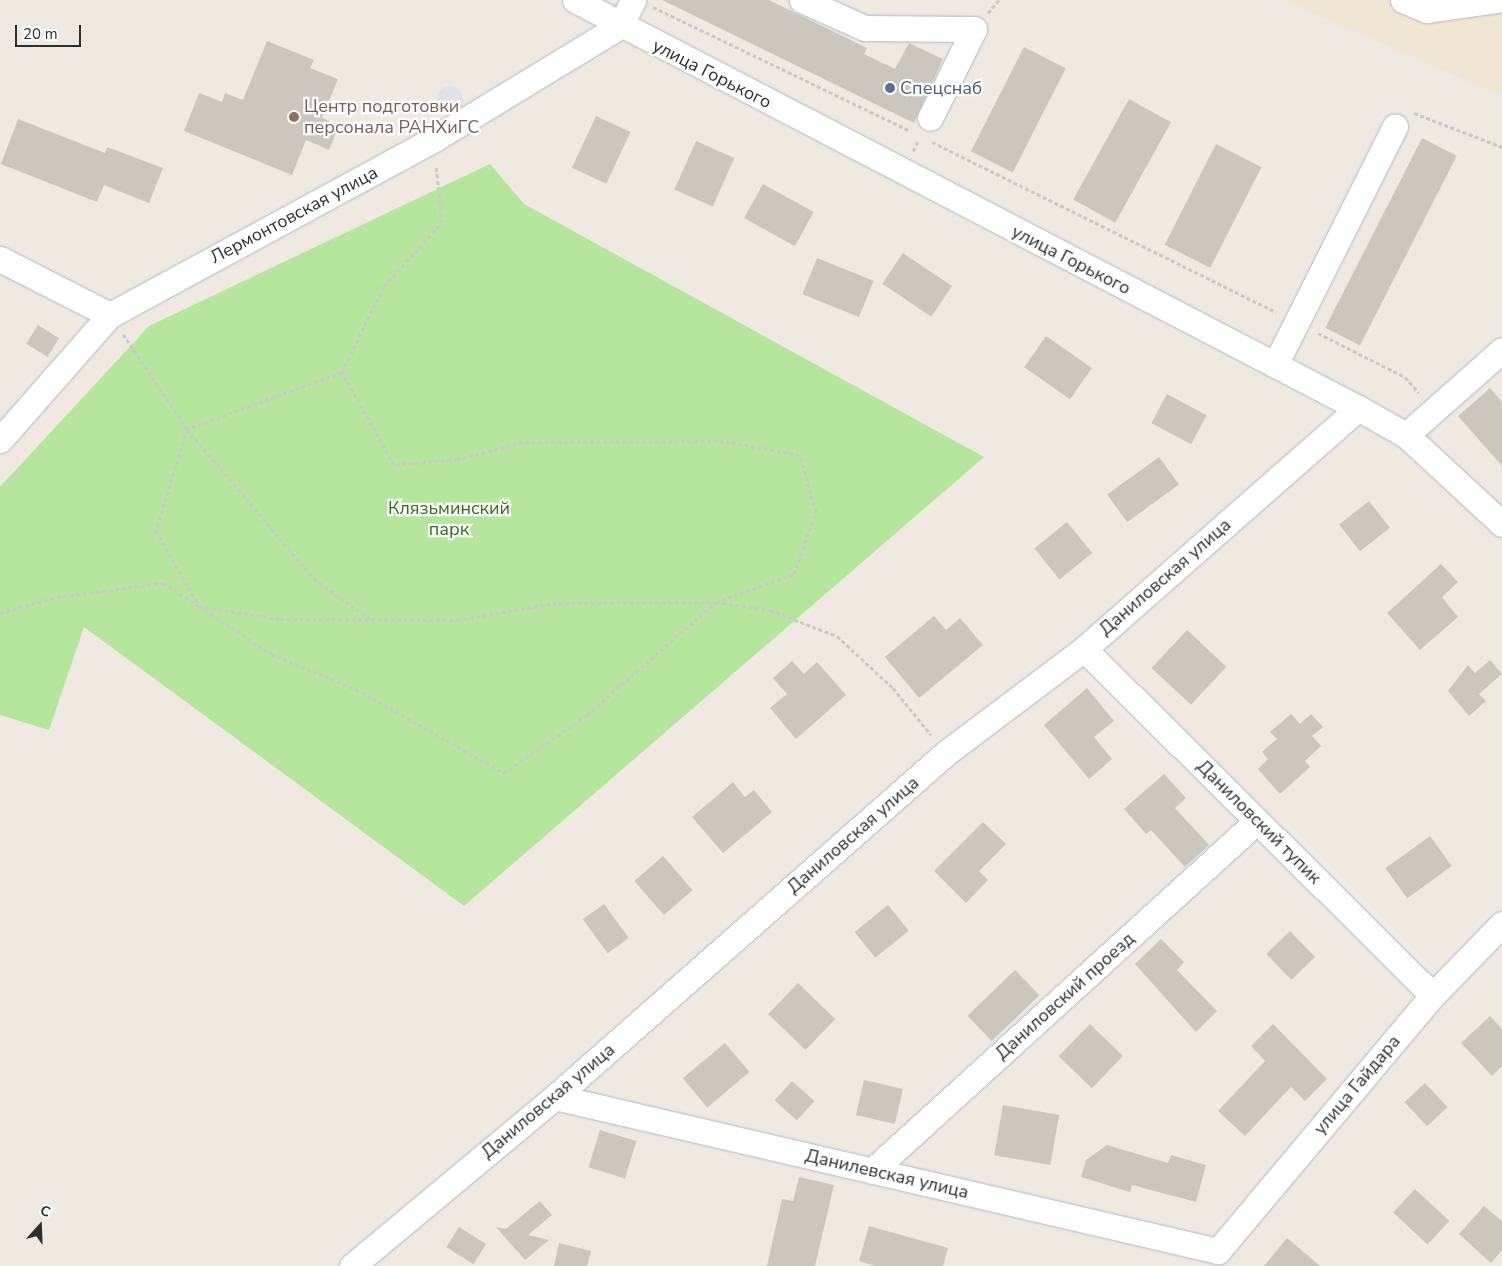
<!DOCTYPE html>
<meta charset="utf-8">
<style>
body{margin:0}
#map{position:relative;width:1502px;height:1266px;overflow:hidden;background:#efe9e1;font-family:"Nunito Sans",sans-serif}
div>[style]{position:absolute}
.industrial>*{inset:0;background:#e3e1e8}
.round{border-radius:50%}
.education>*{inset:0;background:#f0e6d1}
.green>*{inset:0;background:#b6e59e}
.building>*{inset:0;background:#cbc7bf;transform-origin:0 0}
.path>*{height:3px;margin-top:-1.5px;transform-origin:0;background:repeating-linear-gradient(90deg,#c9c9c9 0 4px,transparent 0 6.5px)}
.roads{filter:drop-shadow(0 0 1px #b4b7c1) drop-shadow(0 0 1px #b4b7c1)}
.minor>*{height:25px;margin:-12.5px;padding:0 12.5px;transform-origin:12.5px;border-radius:12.5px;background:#fff}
.dots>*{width:14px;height:14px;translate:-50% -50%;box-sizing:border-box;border:2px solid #fff;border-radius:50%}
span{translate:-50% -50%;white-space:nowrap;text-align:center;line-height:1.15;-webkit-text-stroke:4.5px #fff;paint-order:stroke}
.street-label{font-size:18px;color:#2e2e2e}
.service-label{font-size:18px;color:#4e5e75}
.left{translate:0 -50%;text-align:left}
.education-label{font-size:18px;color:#785e54}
.park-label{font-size:18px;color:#2c6e1b}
.north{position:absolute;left:15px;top:1201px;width:50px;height:50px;-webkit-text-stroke:4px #fff;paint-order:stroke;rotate:20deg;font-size:14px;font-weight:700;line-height:20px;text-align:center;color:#2e2e2e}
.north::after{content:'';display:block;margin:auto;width:18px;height:22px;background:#2e2e2e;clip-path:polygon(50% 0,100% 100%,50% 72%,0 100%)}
.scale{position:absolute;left:15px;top:25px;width:66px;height:22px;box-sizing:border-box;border:2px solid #2e2e2e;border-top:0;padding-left:6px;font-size:15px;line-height:18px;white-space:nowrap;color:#2e2e2e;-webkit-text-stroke:4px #fff;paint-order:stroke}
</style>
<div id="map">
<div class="industrial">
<i class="round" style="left:437px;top:86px;width:26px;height:26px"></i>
</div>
<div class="education">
<i style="clip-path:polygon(1284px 0,1502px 0,1502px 96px)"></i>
</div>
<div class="green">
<i style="clip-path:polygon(490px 164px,524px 204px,984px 457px,464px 906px,84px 627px,49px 730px,0 715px,0 487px,149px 326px)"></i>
</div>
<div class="building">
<i style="clip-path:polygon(662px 0,769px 0,867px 48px,864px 54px,895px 69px,909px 43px,943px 59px,914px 123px)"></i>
<i style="clip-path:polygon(267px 41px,314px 60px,310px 68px,338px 79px,322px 118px,339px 125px,329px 150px,306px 140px,292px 175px,184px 131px,199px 93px,222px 102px,225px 93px,243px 100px)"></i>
<i style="left:1024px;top:47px;width:47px;height:117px;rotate:27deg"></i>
<i style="left:1129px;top:99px;width:48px;height:115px;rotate:29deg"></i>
<i style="left:596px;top:116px;width:38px;height:57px;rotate:25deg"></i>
<i style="clip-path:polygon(18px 119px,105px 153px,107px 147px,163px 168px,149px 203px,104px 185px,97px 202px,1px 164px)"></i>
<i style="left:1422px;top:138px;width:39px;height:213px;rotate:27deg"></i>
<i style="left:696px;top:141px;width:42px;height:53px;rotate:24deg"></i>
<i style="left:1216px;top:144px;width:51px;height:113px;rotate:27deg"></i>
<i style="left:763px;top:184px;width:58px;height:39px;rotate:29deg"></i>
<i style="left:903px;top:253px;width:59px;height:37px;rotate:34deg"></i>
<i style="left:817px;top:258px;width:61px;height:39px;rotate:22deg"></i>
<i style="left:38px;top:325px;width:25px;height:22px;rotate:32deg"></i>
<i style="left:1046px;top:336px;width:56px;height:38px;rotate:35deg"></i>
<i style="clip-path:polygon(1490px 388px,1502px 402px,1502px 466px,1458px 416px)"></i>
<i style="left:1167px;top:394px;width:45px;height:33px;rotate:28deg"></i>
<i style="left:1159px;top:457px;width:34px;height:64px;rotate:54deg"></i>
<i style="left:1369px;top:501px;width:34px;height:38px;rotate:52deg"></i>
<i style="left:1067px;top:522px;width:40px;height:42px;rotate:51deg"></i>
<i style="clip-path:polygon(1441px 564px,1458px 582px,1442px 597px,1458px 617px,1420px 650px,1387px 613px)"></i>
<i style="clip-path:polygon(934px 616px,946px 630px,960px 618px,983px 645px,919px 698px,885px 657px)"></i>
<i style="left:1187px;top:630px;width:54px;height:52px;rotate:43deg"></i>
<i style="clip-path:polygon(1490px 660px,1502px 674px,1479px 694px,1486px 701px,1469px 716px,1448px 691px,1468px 665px,1475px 673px)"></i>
<i style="clip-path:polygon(792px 661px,804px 674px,817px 662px,846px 695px,796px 739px,770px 708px,787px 694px,773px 678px)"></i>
<i style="clip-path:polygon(1087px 688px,1114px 721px,1094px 737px,1112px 759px,1089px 779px,1044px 725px)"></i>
<i style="clip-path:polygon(1291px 714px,1300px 724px,1311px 714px,1323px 727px,1312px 736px,1321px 746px,1305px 761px,1310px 767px,1280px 794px,1258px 769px,1268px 759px,1262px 752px,1277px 739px,1270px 732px)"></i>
<i style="clip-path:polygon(1164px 774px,1186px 798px,1175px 808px,1209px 845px,1185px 867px,1151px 830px,1146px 834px,1124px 809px)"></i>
<i style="clip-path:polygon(733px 782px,745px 797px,754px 790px,772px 812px,723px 853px,692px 817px)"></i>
<i style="clip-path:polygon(983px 822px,1006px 844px,979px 871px,988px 880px,966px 903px,934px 871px)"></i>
<i style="left:1430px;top:836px;width:37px;height:55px;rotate:54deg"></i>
<i style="left:663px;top:856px;width:45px;height:38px;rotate:49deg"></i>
<i style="left:604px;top:904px;width:42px;height:26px;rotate:54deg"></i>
<i style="left:888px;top:905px;width:33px;height:43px;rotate:51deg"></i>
<i style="left:1290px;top:931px;width:36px;height:33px;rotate:46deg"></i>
<i style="clip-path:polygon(1161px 939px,1184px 962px,1177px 970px,1217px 1011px,1196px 1032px,1135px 964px)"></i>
<i style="left:1015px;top:970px;width:35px;height:66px;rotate:46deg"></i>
<i style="left:798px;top:983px;width:52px;height:43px;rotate:44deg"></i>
<i style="clip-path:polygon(1490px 1016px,1502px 1029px,1502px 1066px,1492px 1076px,1461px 1043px)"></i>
<i style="left:1090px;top:1024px;width:46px;height:45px;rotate:44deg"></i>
<i style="clip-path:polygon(1273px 1024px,1327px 1079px,1305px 1101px,1291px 1087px,1245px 1136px,1218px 1111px,1265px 1061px,1251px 1046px)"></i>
<i style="left:725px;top:1043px;width:38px;height:55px;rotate:50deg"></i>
<i style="left:864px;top:1080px;width:40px;height:36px;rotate:13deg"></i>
<i style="left:792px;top:1081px;width:30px;height:26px;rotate:42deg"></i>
<i style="left:1425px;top:1083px;width:33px;height:28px;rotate:47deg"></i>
<i style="left:1003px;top:1105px;width:57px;height:51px;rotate:10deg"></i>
<i style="left:600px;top:1130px;width:38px;height:39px;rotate:17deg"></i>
<i style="clip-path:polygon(1107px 1145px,1168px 1163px,1171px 1155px,1206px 1165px,1196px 1202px,1132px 1185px,1130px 1192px,1081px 1177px,1086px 1160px)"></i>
<i style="clip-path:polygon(799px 1177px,834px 1185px,815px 1266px,767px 1266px,782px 1199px,793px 1201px)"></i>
<i style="left:1415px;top:1189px;width:47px;height:32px;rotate:43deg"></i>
<i style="clip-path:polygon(540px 1201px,552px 1215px,528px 1235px,549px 1240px,525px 1260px,496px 1227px,506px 1229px)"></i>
<i style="clip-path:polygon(1484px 1206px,1502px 1221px,1502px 1250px,1491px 1263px,1459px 1234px)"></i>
<i style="clip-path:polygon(869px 1226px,948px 1248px,943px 1266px,875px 1266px,859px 1261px)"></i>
<i style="left:459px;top:1227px;width:32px;height:24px;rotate:32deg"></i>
<i style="clip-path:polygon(1287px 1238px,1320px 1266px,1264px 1266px)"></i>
<i style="clip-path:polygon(559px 1243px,591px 1251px,587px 1266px,554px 1266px)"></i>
</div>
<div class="path">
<i style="left:653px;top:7px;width:286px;rotate:25.7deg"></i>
<i style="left:988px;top:13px;width:17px;rotate:-50deg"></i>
<i style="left:1414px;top:113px;width:94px;rotate:21.1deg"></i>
<i style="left:932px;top:142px;width:384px;rotate:26.3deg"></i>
<i style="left:913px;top:151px;width:13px;rotate:-63deg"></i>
<i style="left:1318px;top:333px;width:97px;rotate:26.8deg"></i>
<i style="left:1405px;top:377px;width:21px;rotate:49deg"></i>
<i style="left:123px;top:334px;width:115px;rotate:56deg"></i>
<i style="left:187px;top:429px;width:197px;rotate:49.7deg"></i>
<i style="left:314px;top:579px;width:71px;rotate:35.3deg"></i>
<i style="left:342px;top:372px;width:165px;rotate:159.8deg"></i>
<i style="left:187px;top:429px;width:107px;rotate:106.9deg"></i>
<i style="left:156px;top:531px;width:86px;rotate:60.2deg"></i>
<i style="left:199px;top:606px;width:87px;rotate:33.7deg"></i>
<i style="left:271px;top:654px;width:92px;rotate:22.4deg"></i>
<i style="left:356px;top:689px;width:170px;rotate:29.6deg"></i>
<i style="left:504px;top:773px;width:101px;rotate:-34.9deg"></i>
<i style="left:587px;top:715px;width:171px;rotate:-41.2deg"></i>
<i style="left:716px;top:602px;width:83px;rotate:-19.7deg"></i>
<i style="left:794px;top:574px;width:66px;rotate:-70.5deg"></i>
<i style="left:816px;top:512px;width:59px;rotate:-105.7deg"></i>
<i style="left:800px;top:455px;width:77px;rotate:-169.6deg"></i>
<i style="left:724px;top:441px;width:201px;rotate:179.7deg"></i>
<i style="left:523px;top:442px;width:67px;rotate:165.3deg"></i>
<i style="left:458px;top:459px;width:64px;rotate:174.6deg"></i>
<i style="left:394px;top:465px;width:107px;rotate:-119.2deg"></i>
<i style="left:342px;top:372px;width:96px;rotate:-64deg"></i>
<i style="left:384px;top:286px;width:86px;rotate:-47.4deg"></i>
<i style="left:442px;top:223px;width:58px;rotate:-95.9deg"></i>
<i style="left:0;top:613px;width:59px;rotate:-15.7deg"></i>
<i style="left:57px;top:597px;width:107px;rotate:-7.5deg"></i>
<i style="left:163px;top:583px;width:43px;rotate:32.6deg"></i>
<i style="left:199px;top:606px;width:82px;rotate:9.1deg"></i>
<i style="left:280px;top:619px;width:177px;rotate:0.3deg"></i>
<i style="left:457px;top:620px;width:102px;rotate:-9.6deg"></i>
<i style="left:558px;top:603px;width:158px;rotate:-0.4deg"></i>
<i style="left:716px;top:602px;width:55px;rotate:8.4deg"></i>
<i style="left:770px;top:610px;width:72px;rotate:21.2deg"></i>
<i style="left:837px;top:636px;width:76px;rotate:42.9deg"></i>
<i style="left:893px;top:688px;width:60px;rotate:51deg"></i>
</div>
<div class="roads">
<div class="minor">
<i style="left:575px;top:0;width:883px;rotate:27.52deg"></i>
<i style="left:1358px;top:408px;width:55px;rotate:29.4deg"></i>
<i style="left:1406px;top:435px;width:131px;rotate:42.8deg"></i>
<i style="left:802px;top:0;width:69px;rotate:24deg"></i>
<i style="left:865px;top:28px;width:109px;rotate:0.5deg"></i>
<i style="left:974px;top:29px;width:99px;rotate:116.3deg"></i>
<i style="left:1403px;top:0;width:26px;rotate:23deg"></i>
<i style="left:1427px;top:10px;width:70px;rotate:-8.2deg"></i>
<i style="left:620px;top:26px;width:29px;rotate:-63deg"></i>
<i style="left:0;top:259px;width:123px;rotate:27deg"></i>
<i style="left:1275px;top:365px;width:267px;rotate:-63.3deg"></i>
<i style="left:1406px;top:435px;width:128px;rotate:-41.5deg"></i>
<i style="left:0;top:440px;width:167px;rotate:-48.7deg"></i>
<i style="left:110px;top:315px;width:369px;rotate:-28.5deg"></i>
<i style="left:434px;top:139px;width:218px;rotate:-31.3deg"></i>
<i style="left:1084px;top:649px;width:491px;rotate:44.8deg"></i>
<i style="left:555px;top:1097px;width:681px;rotate:13.08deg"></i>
<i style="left:1218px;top:1251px;width:334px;rotate:-50deg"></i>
<i style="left:1433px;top:995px;width:99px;rotate:-45.8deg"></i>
<i style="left:872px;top:1171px;width:520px;rotate:-42.27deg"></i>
<i style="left:352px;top:1266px;width:264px;rotate:-39.8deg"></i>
<i style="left:555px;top:1097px;width:521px;rotate:-41.34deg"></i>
<i style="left:946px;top:753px;width:173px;rotate:-37deg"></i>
<i style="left:1084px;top:649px;width:365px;rotate:-41.3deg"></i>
</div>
</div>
<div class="dots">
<i style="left:890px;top:88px;background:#5c6f8a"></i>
<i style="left:294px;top:117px;background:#8d6e63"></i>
</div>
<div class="street-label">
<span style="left:712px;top:74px;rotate:27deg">улица Горького</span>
<span style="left:294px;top:215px;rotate:-28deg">Лермонтовская улица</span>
<span style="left:1071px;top:260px;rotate:27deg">улица Горького</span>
<span style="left:1165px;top:577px;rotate:-41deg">Даниловская улица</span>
<span style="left:1259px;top:822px;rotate:45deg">Даниловский тупик</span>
<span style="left:853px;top:835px;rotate:-41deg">Даниловская улица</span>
<span style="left:1065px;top:996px;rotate:-42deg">Даниловский проезд</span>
<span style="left:1357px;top:1085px;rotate:-50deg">улица Гайдара</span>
<span style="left:548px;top:1101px;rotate:-40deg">Даниловская улица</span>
<span style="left:887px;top:1174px;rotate:13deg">Данилевская улица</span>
</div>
<div class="service-label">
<span class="left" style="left:900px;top:88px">Спецснаб</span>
</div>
<div class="education-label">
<span class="left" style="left:304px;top:117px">Центр подготовки<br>персонала РАНХиГС</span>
</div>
<div class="park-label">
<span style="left:449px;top:519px">Клязьминский<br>парк</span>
</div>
<div class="north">С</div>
<div class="scale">20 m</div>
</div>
